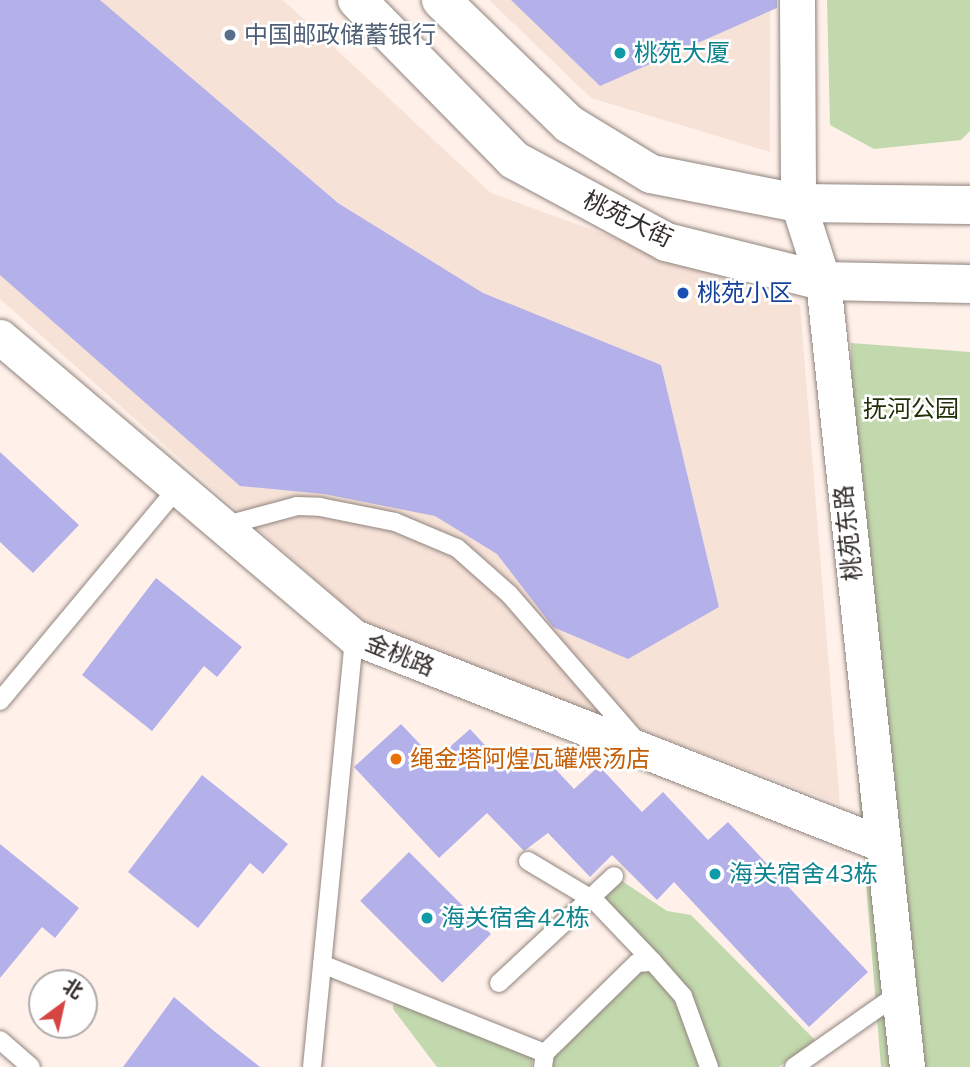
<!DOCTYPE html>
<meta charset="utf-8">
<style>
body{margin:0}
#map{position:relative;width:970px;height:1067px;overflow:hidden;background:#fff1ea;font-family:Mulish,"Noto Sans SC",sans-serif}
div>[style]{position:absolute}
.built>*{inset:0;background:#f7e2d8}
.green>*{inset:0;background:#c2d8ad}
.building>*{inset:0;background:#b4b1ea;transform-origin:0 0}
.roads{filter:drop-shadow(0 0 2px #90847e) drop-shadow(0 0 2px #90847e)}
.service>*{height:18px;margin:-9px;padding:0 9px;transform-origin:9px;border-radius:9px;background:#fff}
.minor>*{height:35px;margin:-17.5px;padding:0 17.5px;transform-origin:17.5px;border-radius:17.5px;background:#fff}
.secondary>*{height:38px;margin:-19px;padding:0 19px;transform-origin:19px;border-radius:19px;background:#fff}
.dots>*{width:19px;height:19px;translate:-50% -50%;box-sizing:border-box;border:4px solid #fff;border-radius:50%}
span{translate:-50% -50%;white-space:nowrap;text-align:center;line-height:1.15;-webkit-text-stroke:5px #fff;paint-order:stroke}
.service-label{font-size:24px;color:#4e5e75}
.left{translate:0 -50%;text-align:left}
.culture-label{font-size:24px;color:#0d838f}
.street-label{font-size:24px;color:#342f2d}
.transit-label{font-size:24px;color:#164399}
.park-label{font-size:24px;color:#203108}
.food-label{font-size:24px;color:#c56008}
.north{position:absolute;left:28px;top:969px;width:70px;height:70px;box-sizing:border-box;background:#fff;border:2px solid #aeacab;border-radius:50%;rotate:33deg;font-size:19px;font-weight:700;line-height:28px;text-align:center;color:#342f2d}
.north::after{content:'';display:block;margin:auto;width:24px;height:32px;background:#d54643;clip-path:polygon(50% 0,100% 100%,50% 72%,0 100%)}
</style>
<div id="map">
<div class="built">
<i style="clip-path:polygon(0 0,283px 0,491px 193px,800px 305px,840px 804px,372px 630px,0 299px)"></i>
<i style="clip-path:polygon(489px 0,770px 0,770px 152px,591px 98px)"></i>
</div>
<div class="green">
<i style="clip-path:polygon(827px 0,970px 0,970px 131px,961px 140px,874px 149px,830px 125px)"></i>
<i style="clip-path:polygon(851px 343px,970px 352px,970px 1067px,881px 1067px,859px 797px)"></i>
<i style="clip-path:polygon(622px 881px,667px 911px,691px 915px,815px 1040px,779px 1067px,716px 1067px,687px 988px,601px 899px)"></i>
<i style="clip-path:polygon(639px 971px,652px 972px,671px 989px,701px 1067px,550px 1067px,551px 1057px)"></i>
<i style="clip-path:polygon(394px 1000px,532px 1053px,532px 1067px,437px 1067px,393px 1009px)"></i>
</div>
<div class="building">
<i style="clip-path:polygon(0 0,100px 0,338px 203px,483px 293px,661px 365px,719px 607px,628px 659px,553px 627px,497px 554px,435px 516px,324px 494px,240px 486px,0 275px)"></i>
<i style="clip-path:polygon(511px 0,777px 0,777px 8px,600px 86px)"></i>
<i style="clip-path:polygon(0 452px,79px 525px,33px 573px,0 542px)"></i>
<i style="clip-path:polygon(156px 578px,242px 647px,217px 677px,204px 666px,152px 731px,82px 675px)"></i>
<i style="clip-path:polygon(401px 724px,435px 760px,470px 729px,507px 769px,533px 745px,574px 789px,599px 766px,642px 812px,663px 792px,708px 840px,728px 822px,868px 972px,809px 1027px,674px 882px,657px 900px,612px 855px,590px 877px,548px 833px,524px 851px,487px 813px,439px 858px,354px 767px)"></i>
<i style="clip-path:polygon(202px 775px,288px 844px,263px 874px,250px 863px,198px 928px,128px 872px)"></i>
<i style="clip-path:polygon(0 844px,79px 908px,55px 938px,42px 927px,0 978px)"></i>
<i style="left:409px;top:852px;width:116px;height:69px;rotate:45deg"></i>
<i style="clip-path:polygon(174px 997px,214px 1031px,260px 1067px,123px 1067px)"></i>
</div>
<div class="roads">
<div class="service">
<i style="left:223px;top:526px;width:77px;rotate:-15.1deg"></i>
<i style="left:297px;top:506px;width:23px;rotate:2deg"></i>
<i style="left:320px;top:507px;width:76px;rotate:11.3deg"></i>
<i style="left:395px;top:522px;width:67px;rotate:22.8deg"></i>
<i style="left:457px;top:548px;width:69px;rotate:41.5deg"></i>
<i style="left:509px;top:594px;width:195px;rotate:49deg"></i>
<i style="left:0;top:701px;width:278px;rotate:-50.2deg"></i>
<i style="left:528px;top:861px;width:78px;rotate:30.8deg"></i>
<i style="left:595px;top:901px;width:84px;rotate:46.4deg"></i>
<i style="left:322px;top:964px;width:240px;rotate:21.8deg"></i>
<i style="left:499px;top:983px;width:157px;rotate:-42.9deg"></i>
<i style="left:0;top:1040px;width:41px;rotate:41.1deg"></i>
<i style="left:312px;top:1067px;width:432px;rotate:-84.4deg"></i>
<i style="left:543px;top:1067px;width:14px;rotate:-82deg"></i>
<i style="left:545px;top:1053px;width:129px;rotate:-44.4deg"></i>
<i style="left:637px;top:963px;width:16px;rotate:-4deg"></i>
<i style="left:653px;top:962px;width:45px;rotate:48.6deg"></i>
<i style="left:683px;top:996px;width:76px;rotate:69.9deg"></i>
<i style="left:794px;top:1067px;width:127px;rotate:-35.1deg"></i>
</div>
<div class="minor">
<i style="left:797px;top:0;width:203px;rotate:89.7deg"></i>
<i style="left:798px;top:203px;width:82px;rotate:72.2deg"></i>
<i style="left:823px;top:281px;width:790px;rotate:83.9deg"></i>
<i style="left:0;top:337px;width:464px;rotate:40.3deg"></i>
<i style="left:354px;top:637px;width:564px;rotate:21.42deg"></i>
</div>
<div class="secondary">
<i style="left:357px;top:0;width:224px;rotate:45.5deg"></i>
<i style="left:514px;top:160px;width:173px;rotate:28.3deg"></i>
<i style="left:666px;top:242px;width:162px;rotate:14deg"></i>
<i style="left:823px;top:281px;width:147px;rotate:1.2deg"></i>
<i style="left:441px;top:0;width:178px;rotate:44.1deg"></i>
<i style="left:569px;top:124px;width:96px;rotate:31.4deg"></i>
<i style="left:651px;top:174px;width:150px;rotate:11.2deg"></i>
<i style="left:798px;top:203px;width:172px;rotate:0.7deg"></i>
</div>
</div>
<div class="dots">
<i style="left:230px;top:35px;background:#5c6f8a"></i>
<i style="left:620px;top:53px;background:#0f9aa8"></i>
<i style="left:683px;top:293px;background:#1a4fb4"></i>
<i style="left:396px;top:759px;background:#e8710a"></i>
<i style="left:715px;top:874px;background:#0f9aa8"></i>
<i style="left:427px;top:918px;background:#0f9aa8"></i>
</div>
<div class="service-label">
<span class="left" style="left:244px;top:35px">中国邮政储蓄银行</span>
</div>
<div class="culture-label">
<span class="left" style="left:634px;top:53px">桃苑大厦</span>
<span class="left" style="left:729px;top:874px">海关宿舍43栋</span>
<span class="left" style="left:441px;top:918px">海关宿舍42栋</span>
</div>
<div class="street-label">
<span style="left:628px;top:219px;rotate:26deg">桃苑大街</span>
<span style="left:848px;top:533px;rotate:-96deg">桃苑东路</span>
<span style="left:400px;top:655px;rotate:22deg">金桃路</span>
</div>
<div class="transit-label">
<span class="left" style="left:697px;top:293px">桃苑小区</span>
</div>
<div class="park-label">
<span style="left:911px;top:409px">抚河公园</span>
</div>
<div class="food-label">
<span class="left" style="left:410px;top:759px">绳金塔阿煌瓦罐煨汤店</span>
</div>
<div class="north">北</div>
</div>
